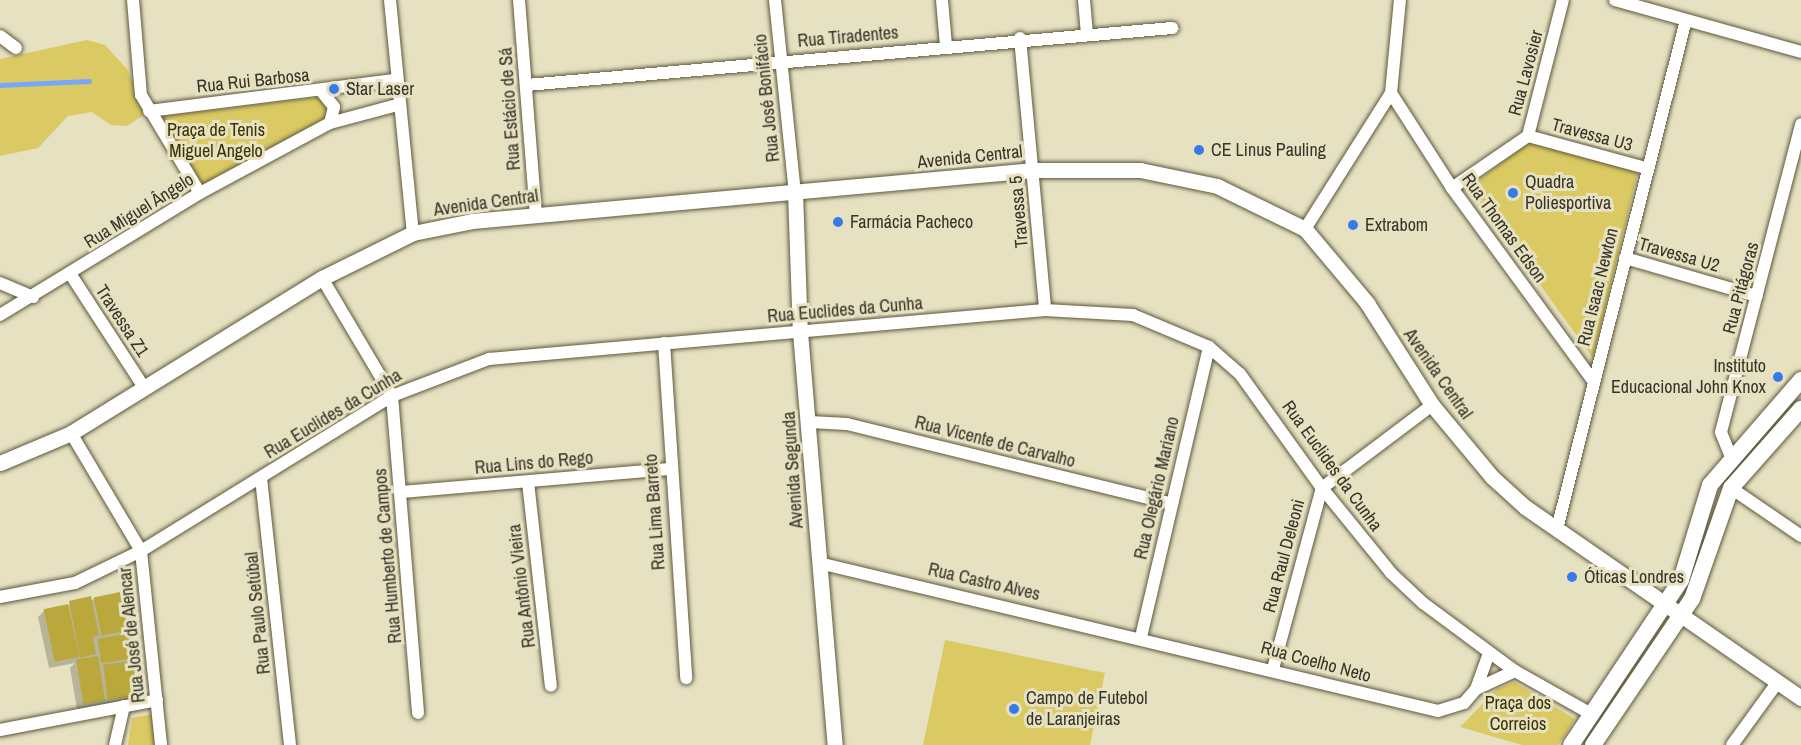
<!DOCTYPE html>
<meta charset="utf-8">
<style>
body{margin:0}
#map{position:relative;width:1801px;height:745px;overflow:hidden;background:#e6e1c1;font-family:"Archivo Narrow",sans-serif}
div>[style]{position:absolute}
.green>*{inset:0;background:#dbca63}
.shadow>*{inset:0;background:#0003}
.stream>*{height:4.5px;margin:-2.25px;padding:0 2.25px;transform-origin:2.25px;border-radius:2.25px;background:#75a8f7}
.building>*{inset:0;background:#baa83c;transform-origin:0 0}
.roads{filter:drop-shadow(0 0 2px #5d583d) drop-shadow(0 0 2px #5d583d)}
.minor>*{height:12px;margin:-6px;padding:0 6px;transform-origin:6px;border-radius:6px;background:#fff}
.tertiary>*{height:15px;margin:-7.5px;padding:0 7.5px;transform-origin:7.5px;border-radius:7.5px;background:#fff}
.secondary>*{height:16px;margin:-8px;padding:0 8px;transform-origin:8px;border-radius:8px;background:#fff}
.dots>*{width:16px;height:16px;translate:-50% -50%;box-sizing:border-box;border:3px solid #e6e1c1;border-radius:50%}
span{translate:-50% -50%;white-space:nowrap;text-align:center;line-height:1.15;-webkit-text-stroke:6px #e6e1c1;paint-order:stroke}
.street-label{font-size:18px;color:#363428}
.poi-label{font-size:18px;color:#363428}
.left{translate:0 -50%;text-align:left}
.right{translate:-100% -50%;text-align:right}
.park-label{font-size:18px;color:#393203}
</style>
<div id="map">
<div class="green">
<i style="clip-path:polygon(87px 40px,105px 45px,128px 70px,145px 114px,127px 126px,111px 125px,92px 112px,68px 116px,38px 148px,0 156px,0 59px)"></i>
<i style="clip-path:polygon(320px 97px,327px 106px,326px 120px,201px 187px,161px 116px)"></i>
<i style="clip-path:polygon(1532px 140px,1638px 171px,1593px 358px,1469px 187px)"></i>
<i style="clip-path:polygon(945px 640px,1105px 673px,1090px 745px,923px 745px)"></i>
<i style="clip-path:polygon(1514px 682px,1575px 719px,1558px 745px,1522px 745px,1460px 727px,1497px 689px)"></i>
<i style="clip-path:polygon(153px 714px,156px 745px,128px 745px,132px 718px)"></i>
</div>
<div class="shadow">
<i style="clip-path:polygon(95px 599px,126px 629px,118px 637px,136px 658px,136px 695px,129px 702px,77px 709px,70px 668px,75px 663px,49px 668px,38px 617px,45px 610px)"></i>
</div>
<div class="stream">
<i style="left:0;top:85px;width:89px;rotate:-2.6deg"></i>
</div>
<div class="building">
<i style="left:120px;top:592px;width:39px;height:27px;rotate:78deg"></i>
<i style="clip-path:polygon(91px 596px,99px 635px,93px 637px,96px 654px,80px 658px,69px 601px)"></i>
<i style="left:68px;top:604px;width:54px;height:25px;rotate:78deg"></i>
<i style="left:133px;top:633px;width:25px;height:36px;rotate:81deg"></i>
<i style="left:98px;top:656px;width:45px;height:22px;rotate:81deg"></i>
<i style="left:134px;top:661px;width:35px;height:31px;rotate:83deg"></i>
</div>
<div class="roads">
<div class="minor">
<i style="left:133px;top:0;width:95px;rotate:85.2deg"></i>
<i style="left:141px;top:95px;width:114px;rotate:59deg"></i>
<i style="left:390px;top:0;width:234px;rotate:84.4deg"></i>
<i style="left:519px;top:0;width:216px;rotate:85.5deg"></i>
<i style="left:775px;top:0;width:193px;rotate:84.1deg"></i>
<i style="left:942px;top:0;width:46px;rotate:85deg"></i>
<i style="left:1084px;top:0;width:33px;rotate:85deg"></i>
<i style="left:1615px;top:0;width:193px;rotate:15.6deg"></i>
<i style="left:0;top:36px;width:20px;rotate:37deg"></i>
<i style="left:1020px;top:38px;width:273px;rotate:84.7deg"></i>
<i style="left:527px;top:85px;width:648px;rotate:-5.05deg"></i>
<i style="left:322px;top:92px;width:19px;rotate:51deg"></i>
<i style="left:334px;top:107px;width:16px;rotate:104deg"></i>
<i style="left:1391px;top:93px;width:113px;rotate:57.3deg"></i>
<i style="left:1452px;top:188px;width:239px;rotate:53.8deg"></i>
<i style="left:149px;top:111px;width:249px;rotate:-7.2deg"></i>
<i style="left:1528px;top:136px;width:122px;rotate:15.2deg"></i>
<i style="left:1452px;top:188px;width:92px;rotate:-34.4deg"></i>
<i style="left:1528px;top:136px;width:140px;rotate:-75.6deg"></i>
<i style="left:1305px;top:229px;width:161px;rotate:-57.7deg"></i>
<i style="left:1391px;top:93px;width:93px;rotate:-84.5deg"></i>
<i style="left:1625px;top:258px;width:137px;rotate:16.1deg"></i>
<i style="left:71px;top:275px;width:132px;rotate:57deg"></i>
<i style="left:322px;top:278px;width:137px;rotate:59.3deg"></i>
<i style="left:392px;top:396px;width:318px;rotate:85.3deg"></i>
<i style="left:0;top:283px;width:36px;rotate:23deg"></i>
<i style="left:0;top:315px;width:234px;rotate:-31.4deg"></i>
<i style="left:200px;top:193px;width:148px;rotate:-28.3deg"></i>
<i style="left:330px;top:123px;width:69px;rotate:-15deg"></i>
<i style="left:664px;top:343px;width:336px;rotate:86.2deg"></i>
<i style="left:810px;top:422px;width:37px;rotate:3deg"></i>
<i style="left:847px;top:424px;width:335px;rotate:13.8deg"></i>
<i style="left:71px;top:433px;width:137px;rotate:59.3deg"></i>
<i style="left:141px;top:551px;width:195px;rotate:84.1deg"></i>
<i style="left:1731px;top:457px;width:27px;rotate:-112deg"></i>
<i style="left:1721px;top:432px;width:318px;rotate:-75.4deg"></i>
<i style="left:261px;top:478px;width:269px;rotate:83.8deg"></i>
<i style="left:528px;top:482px;width:205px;rotate:83.6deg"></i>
<i style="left:1322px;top:488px;width:138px;rotate:-37deg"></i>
<i style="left:1731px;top:488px;width:85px;rotate:34.4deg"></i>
<i style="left:402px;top:492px;width:268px;rotate:-4.9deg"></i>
<i style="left:1557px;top:529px;width:525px;rotate:-75.78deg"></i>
<i style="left:819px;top:563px;width:636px;rotate:13.45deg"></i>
<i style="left:1438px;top:711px;width:27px;rotate:-17deg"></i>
<i style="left:1464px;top:703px;width:18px;rotate:-49deg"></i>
<i style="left:1476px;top:689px;width:43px;rotate:-24.8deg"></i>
<i style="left:0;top:597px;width:76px;rotate:-10.6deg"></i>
<i style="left:75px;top:583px;width:73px;rotate:-25.9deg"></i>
<i style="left:141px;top:551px;width:295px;rotate:-31.7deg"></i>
<i style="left:392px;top:396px;width:104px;rotate:-20.9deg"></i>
<i style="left:489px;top:359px;width:558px;rotate:-5.04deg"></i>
<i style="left:1045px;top:310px;width:88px;rotate:3.3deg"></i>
<i style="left:1133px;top:315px;width:82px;rotate:22.8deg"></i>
<i style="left:1209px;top:347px;width:41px;rotate:41.1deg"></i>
<i style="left:1240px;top:374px;width:140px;rotate:54.3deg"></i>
<i style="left:1322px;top:488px;width:109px;rotate:50.9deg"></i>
<i style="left:1391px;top:573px;width:44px;rotate:43.2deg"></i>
<i style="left:1423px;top:603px;width:114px;rotate:36.5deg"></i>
<i style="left:1515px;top:671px;width:87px;rotate:29.5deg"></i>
<i style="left:1141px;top:637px;width:298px;rotate:-76.8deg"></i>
<i style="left:1273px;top:669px;width:188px;rotate:-74.9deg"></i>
<i style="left:1476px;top:689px;width:38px;rotate:-70deg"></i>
<i style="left:0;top:730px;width:160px;rotate:-10.8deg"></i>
<i style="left:115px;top:745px;width:40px;rotate:-77deg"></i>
<i style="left:1732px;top:745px;width:77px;rotate:-54deg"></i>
</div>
<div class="tertiary">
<i style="left:795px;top:192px;width:140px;rotate:88deg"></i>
<i style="left:800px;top:332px;width:414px;rotate:85.2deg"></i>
<i style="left:0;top:463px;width:77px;rotate:-22.9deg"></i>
<i style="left:71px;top:433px;width:295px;rotate:-31.7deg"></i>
<i style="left:322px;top:278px;width:102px;rotate:-26.3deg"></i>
<i style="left:413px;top:233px;width:60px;rotate:-11.5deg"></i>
<i style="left:472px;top:221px;width:564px;rotate:-5.19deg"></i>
<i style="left:1034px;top:170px;width:106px"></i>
<i style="left:1140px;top:170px;width:79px;rotate:11.7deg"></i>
<i style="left:1217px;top:186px;width:98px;rotate:26deg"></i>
<i style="left:1305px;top:229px;width:97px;rotate:50deg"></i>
<i style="left:1367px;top:303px;width:121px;rotate:57.5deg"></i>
<i style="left:1432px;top:405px;width:94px;rotate:50.2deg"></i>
<i style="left:1492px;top:477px;width:45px;rotate:42.3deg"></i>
<i style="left:1525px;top:507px;width:336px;rotate:34.7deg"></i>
</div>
<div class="secondary">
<i style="left:1571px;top:745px;width:198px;rotate:-56.3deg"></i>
<i style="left:1681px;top:580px;width:99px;rotate:-73deg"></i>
<i style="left:1710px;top:485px;width:139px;rotate:-49.1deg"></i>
<i style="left:1593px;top:745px;width:176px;rotate:-55.9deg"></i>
<i style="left:1692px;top:599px;width:118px;rotate:-70.6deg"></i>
<i style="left:1731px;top:488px;width:106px;rotate:-48.5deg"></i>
</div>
</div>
<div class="dots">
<i style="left:334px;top:89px;background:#357ce9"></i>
<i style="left:1199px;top:150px;background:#357ce9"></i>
<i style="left:1513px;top:193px;background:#357ce9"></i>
<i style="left:838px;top:222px;background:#357ce9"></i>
<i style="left:1353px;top:225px;background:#357ce9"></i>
<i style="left:1778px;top:377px;background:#357ce9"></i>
<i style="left:1572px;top:577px;background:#357ce9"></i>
<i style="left:1014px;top:709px;background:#357ce9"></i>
</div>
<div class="street-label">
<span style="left:848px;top:37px;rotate:-5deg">Rua Tiradentes</span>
<span style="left:1526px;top:73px;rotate:-75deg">Rua Lavosier</span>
<span style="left:253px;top:81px;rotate:-6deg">Rua Rui Barbosa</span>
<span style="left:767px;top:98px;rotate:-96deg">Rua José Bonifácio</span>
<span style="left:510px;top:109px;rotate:-94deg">Rua Estácio de Sá</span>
<span style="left:1592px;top:135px;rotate:15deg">Travessa U3</span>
<span style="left:970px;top:157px;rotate:-6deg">Avenida Central</span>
<span style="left:486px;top:203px;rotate:-8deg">Avenida Central</span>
<span style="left:139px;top:211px;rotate:-32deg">Rua Miguel Ângelo</span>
<span style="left:1019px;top:212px;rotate:-95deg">Travessa 5</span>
<span style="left:1504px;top:228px;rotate:54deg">Rua Thomas Edson</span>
<span style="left:1679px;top:255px;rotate:16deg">Travessa U2</span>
<span style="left:1598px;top:287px;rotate:-76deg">Rua Isaac Newton</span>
<span style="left:1741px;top:288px;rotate:-75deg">Rua Pitágoras</span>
<span style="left:845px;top:310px;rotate:-5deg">Rua Euclides da Cunha</span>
<span style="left:122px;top:321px;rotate:57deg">Travessa Z1</span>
<span style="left:1438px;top:374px;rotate:55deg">Avenida Central</span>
<span style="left:333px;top:414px;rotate:-31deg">Rua Euclides da Cunha</span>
<span style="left:995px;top:442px;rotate:14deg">Rua Vicente de Carvalho</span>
<span style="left:534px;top:463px;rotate:-5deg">Rua Lins do Rego</span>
<span style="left:1332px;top:466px;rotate:54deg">Rua Euclides da Cunha</span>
<span style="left:793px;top:470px;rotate:-94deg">Avenida Segunda</span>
<span style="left:1157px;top:488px;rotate:-77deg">Rua Olegário Mariano</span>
<span style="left:655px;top:512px;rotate:-94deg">Rua Lima Barreto</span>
<span style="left:388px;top:556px;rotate:-95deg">Rua Humberto de Campos</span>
<span style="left:1284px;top:556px;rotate:-75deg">Rua Raul Deleoni</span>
<span style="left:984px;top:582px;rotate:13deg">Rua Castro Alves</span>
<span style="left:522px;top:586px;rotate:-97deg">Rua Antônio Vieira</span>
<span style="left:258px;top:613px;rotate:-96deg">Rua Paulo Setúbal</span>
<span style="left:132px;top:635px;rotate:-96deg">Rua José de Alencar</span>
<span style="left:1316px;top:662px;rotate:15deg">Rua Coelho Neto</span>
</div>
<div class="poi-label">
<span class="left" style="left:346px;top:89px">Star Laser</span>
<span class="left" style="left:1211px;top:150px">CE Linus Pauling</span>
<span class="left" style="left:1525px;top:193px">Quadra<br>Poliesportiva</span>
<span class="left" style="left:850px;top:222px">Farmácia Pacheco</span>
<span class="left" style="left:1365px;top:225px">Extrabom</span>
<span class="right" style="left:1766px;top:377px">Instituto<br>Educacional John Knox</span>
<span class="left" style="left:1584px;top:577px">Óticas Londres</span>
<span class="left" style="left:1026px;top:709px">Campo de Futebol<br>de Laranjeiras</span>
</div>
<div class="park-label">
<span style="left:216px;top:141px">Praça de Tenis<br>Miguel Angelo</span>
<span style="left:1518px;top:714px">Praça dos<br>Correios</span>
</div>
</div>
